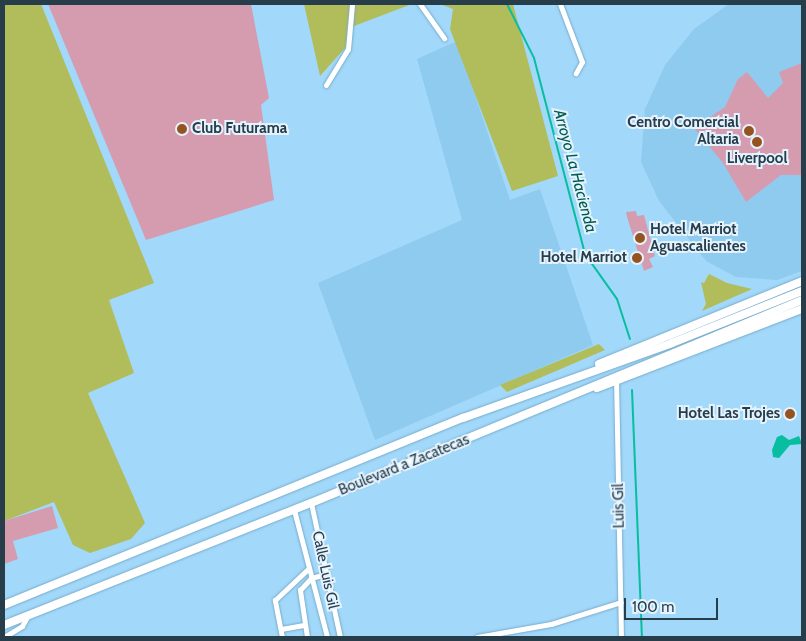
<!DOCTYPE html>
<style>
body{margin:0}
#map{position:relative;width:806px;height:641px;overflow:hidden;background:#a2d8f9;font-family:Cabin,sans-serif}
div>[style]{position:absolute}
.built>*{inset:0;background:#8fcbef}
.green>*{inset:0;background:#b0bd5a}
.water>*{inset:0;background:#07bea0}
.stream>*{height:2px;margin:-1px;padding:0 1px;transform-origin:1px;border-radius:1px;background:#07bea0}
.building>*{inset:0;background:#d59cb0}
.roads{filter:drop-shadow(0 0 1px #77abcb) drop-shadow(0 0 1px #77abcb)}
.street>*{height:5px;margin:-2.5px;padding:0 2.5px;transform-origin:2.5px;border-radius:2.5px;background:#fff}
.primary>*{height:8px;margin:-4px;padding:0 4px;transform-origin:4px;border-radius:4px;background:#fff}
.dots>*{width:14px;height:14px;translate:-50% -50%;box-sizing:border-box;border:2px solid #e4f3fe;border-radius:50%}
span{translate:-50% -50%;white-space:nowrap;text-align:center;line-height:1.15;-webkit-text-stroke:4px #e4f3fe;paint-order:stroke}
.poi-label{font-size:15px;color:#273d4a;font-weight:700}
.right{translate:-100% -50%;text-align:right}
.left{translate:0 -50%;text-align:left}
.street-label{font-size:15px;color:#273d4a}
.water-label{font-size:16px;color:#015b4c;font-style:italic}
.frame{position:absolute;inset:0;border:5px solid #273d4a;pointer-events:none}
.scale{position:absolute;left:624px;top:598px;width:94px;height:22px;box-sizing:border-box;border:2px solid #273d4a;border-top:0;padding-left:6px;font-size:15px;line-height:18px;white-space:nowrap;color:#273d4a;-webkit-text-stroke:4px #e4f3fe;paint-order:stroke}
</style>
<div id="map">
<div class="built">
<i style="clip-path:polygon(729px 4px,802px 4px,802px 271px,777px 280px,736px 277px,706px 261px,659px 201px,641px 162px,645px 109px,665px 65px,694px 29px)"></i>
<i style="clip-path:polygon(457px 41px,510px 200px,540px 189px,593px 345px,375px 440px,318px 283px,462px 220px,417px 59px)"></i>
</div>
<div class="green">
<i style="clip-path:polygon(4px 4px,41px 4px,154px 283px,109px 300px,134px 373px,88px 393px,145px 523px,131px 539px,90px 553px,73px 545px,54px 502px,4px 521px)"></i>
<i style="clip-path:polygon(304px 4px,412px 4px,354px 26px,345px 48px,320px 76px)"></i>
<i style="clip-path:polygon(440px 4px,513px 4px,558px 176px,512px 191px,450px 29px,453px 9px)"></i>
<i style="clip-path:polygon(709px 274px,727px 283px,752px 289px,702px 311px,706px 304px,701px 282px,704px 283px)"></i>
<i style="clip-path:polygon(599px 344px,605px 350px,507px 392px,500px 385px)"></i>
</div>
<div class="water">
<i style="clip-path:polygon(782px 435px,789px 440px,799px 436px,802px 444px,790px 445px,779px 458px,773px 457px,772px 450px,777px 437px)"></i>
</div>
<div class="stream">
<i style="left:507px;top:4px;width:60px;rotate:63.4deg"></i>
<i style="left:534px;top:58px;width:203px;rotate:75.4deg"></i>
<i style="left:585px;top:254px;width:55px;rotate:54.6deg"></i>
<i style="left:617px;top:299px;width:42px;rotate:72deg"></i>
<i style="left:632px;top:390px;width:247px;rotate:87.7deg"></i>
</div>
<div class="building">
<i style="clip-path:polygon(48px 4px,251px 4px,269px 98px,261px 105px,274px 200px,146px 240px)"></i>
<i style="clip-path:polygon(802px 63px,802px 175px,781px 175px,746px 202px,723px 163px,694px 128px,725px 107px,738px 79px,747px 72px,768px 98px,783px 83px,779px 72px)"></i>
<i style="clip-path:polygon(636px 211px,637px 216px,644px 215px,655px 256px,649px 259px,653px 267px,644px 271px,627px 217px,626px 212px)"></i>
<i style="clip-path:polygon(52px 506px,58px 528px,13px 541px,18px 559px,4px 564px,4px 521px)"></i>
</div>
<div class="roads">
<div class="street">
<i style="left:420px;top:4px;width:42px;rotate:54.8deg"></i>
<i style="left:560px;top:4px;width:62px;rotate:69.2deg"></i>
<i style="left:582px;top:62px;width:13px;rotate:119deg"></i>
<i style="left:326px;top:85px;width:42px;rotate:-58.6deg"></i>
<i style="left:348px;top:49px;width:45px;rotate:-84.9deg"></i>
<i style="left:616px;top:378px;width:259px;rotate:88.9deg"></i>
<i style="left:311px;top:503px;width:137px;rotate:77.8deg"></i>
<i style="left:294px;top:510px;width:131px;rotate:75.4deg"></i>
<i style="left:281px;top:629px;width:23px;rotate:-10deg"></i>
<i style="left:4px;top:637px;width:21px;rotate:-31deg"></i>
<i style="left:22px;top:626px;width:10px;rotate:-61deg"></i>
<i style="left:282px;top:637px;width:38px;rotate:-101deg"></i>
<i style="left:275px;top:600px;width:45px;rotate:-43.2deg"></i>
<i style="left:307px;top:637px;width:48px;rotate:-98.5deg"></i>
<i style="left:300px;top:590px;width:16px;rotate:-47deg"></i>
<i style="left:311px;top:578px;width:16px;rotate:-15deg"></i>
<i style="left:477px;top:637px;width:75px;rotate:-10deg"></i>
<i style="left:551px;top:624px;width:73px;rotate:-17.4deg"></i>
</div>
<div class="primary">
<i style="left:599px;top:364px;width:219px;rotate:-22.2deg"></i>
<i style="left:597px;top:388px;width:220px;rotate:-21.1deg"></i>
<i style="left:4px;top:605px;width:496px;rotate:-22.2deg"></i>
<i style="left:463px;top:418px;width:222px;rotate:-19.7deg"></i>
<i style="left:672px;top:343px;width:140px;rotate:-21.8deg"></i>
<i style="left:4px;top:625px;width:330px;rotate:-21.7deg"></i>
<i style="left:311px;top:503px;width:531px;rotate:-22.46deg"></i>
</div>
</div>
<div class="dots">
<i style="left:182px;top:129px;background:#95541f"></i>
<i style="left:749px;top:131px;background:#95541f"></i>
<i style="left:757px;top:142px;background:#95541f"></i>
<i style="left:640px;top:238px;background:#95541f"></i>
<i style="left:637px;top:258px;background:#95541f"></i>
<i style="left:790px;top:414px;background:#95541f"></i>
</div>
<div class="poi-label">
<span class="right" style="left:739px;top:131px">Centro Comercial<br>Altaria</span>
<span class="left" style="left:192px;top:129px">Club Futurama</span>
<span style="left:757px;top:159px">Liverpool</span>
<span class="left" style="left:650px;top:238px">Hotel Marriot<br>Aguascalientes</span>
<span class="right" style="left:627px;top:258px">Hotel Marriot</span>
<span class="right" style="left:780px;top:414px">Hotel Las Trojes</span>
</div>
<div class="street-label">
<span style="left:404px;top:465px;rotate:-22deg">Boulevard a Zacatecas</span>
<span style="left:619px;top:506px;rotate:-91deg">Luis Gil</span>
<span style="left:325px;top:570px;rotate:78deg">Calle Luis Gil</span>
</div>
<div class="water-label">
<span style="left:575px;top:171px;rotate:75deg">Arroyo La Hacienda</span>
</div>
<div class="frame"></div>
<div class="scale">100 m</div>
</div>
